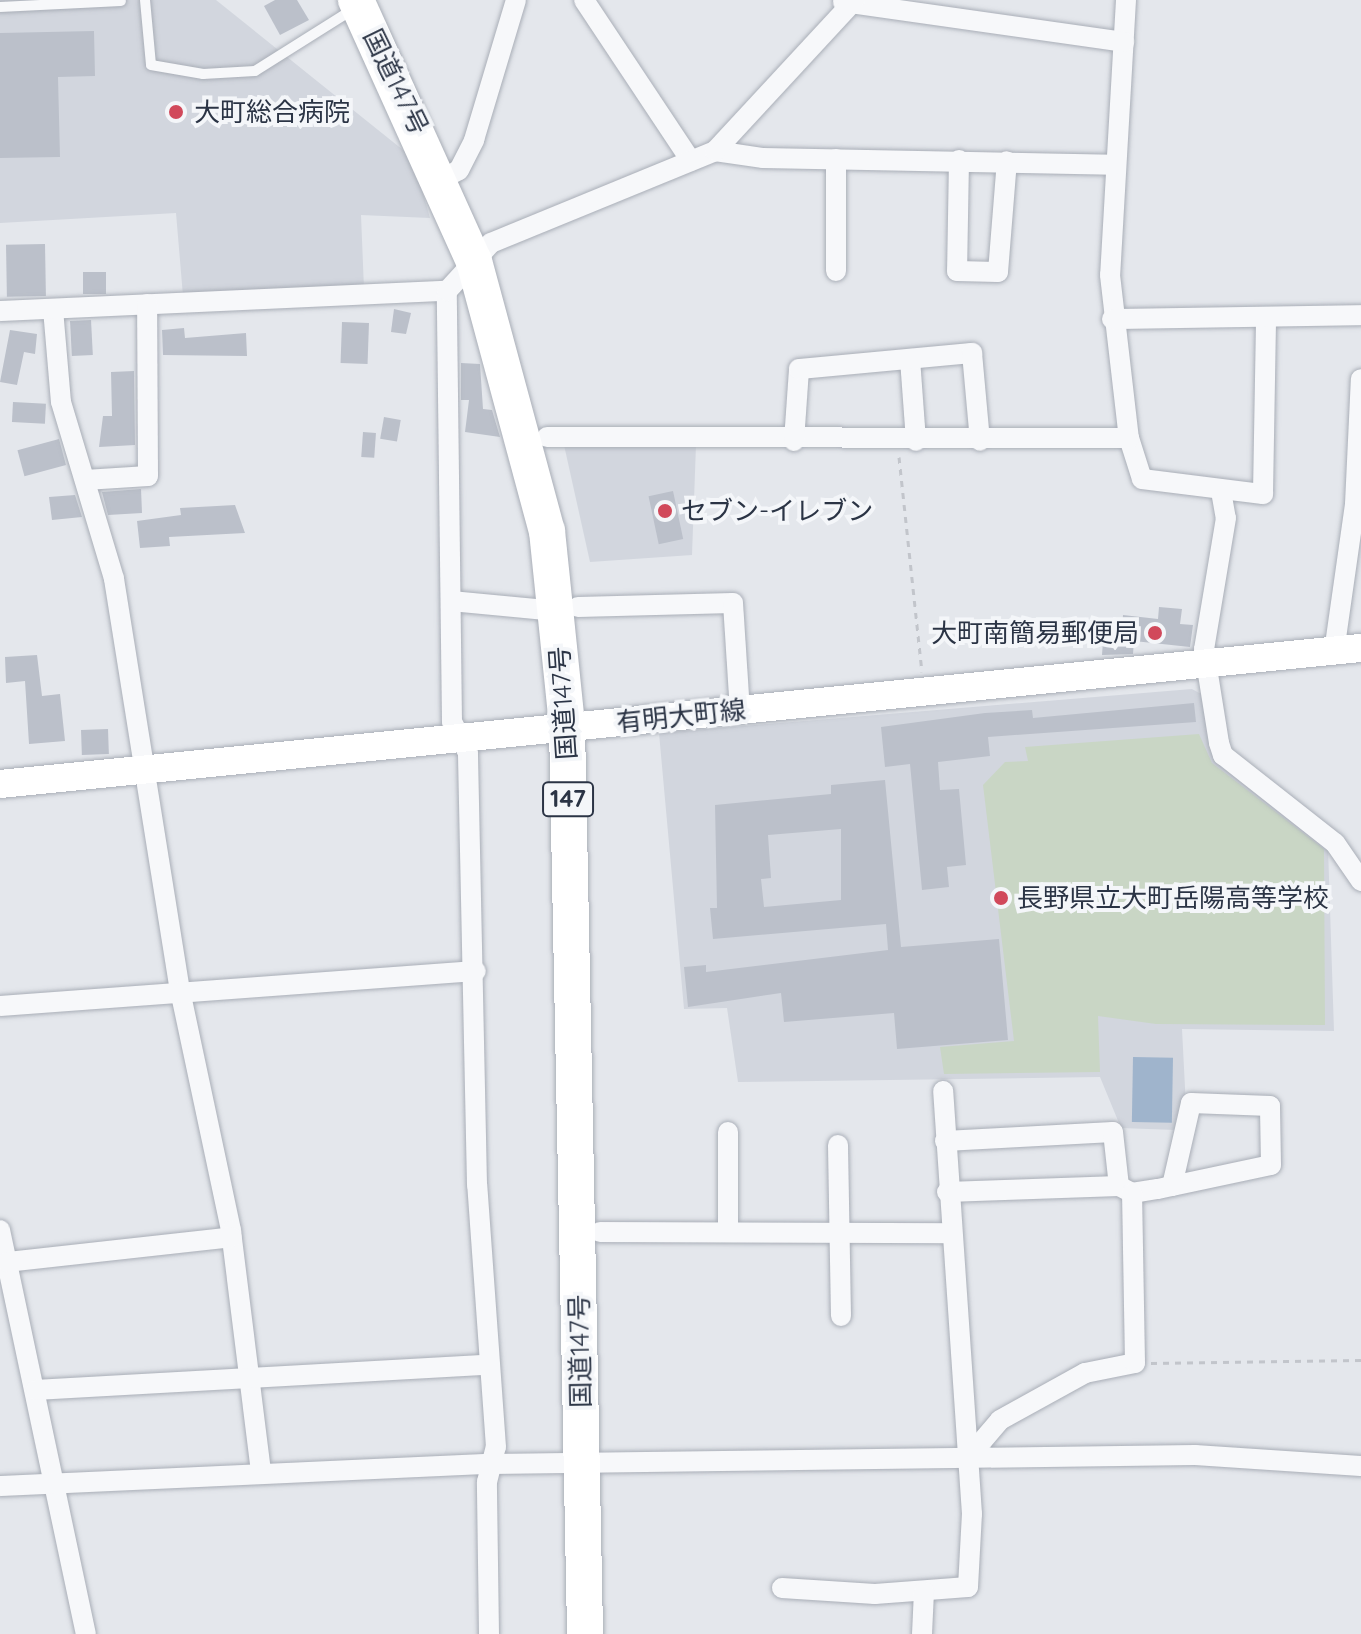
<!DOCTYPE html>
<meta charset="utf-8">
<style>
body{margin:0}
#map{position:relative;width:1361px;height:1634px;overflow:hidden;background:#e4e7ec;font-family:Quicksand,"Noto Sans JP",sans-serif}
div>[style]{position:absolute}
.built>*{inset:0;background:#d2d6de}
.green>*{inset:0;background:#c9d6c5}
.water>*{inset:0;background:#9fb4cc;transform-origin:0 0}
.building>*{inset:0;background:#bbc0ca;transform-origin:0 0}
.path>*{height:3px;margin-top:-1.5px;transform-origin:0;background:repeating-linear-gradient(90deg,#c2c5cb 0 6px,transparent 0 12px)}
.roads{filter:drop-shadow(0 0 2px #a9aeb7) drop-shadow(0 0 2px #a9aeb7)}
.lane>*{height:10px;margin:-5px;padding:0 5px;transform-origin:5px;border-radius:5px;background:#f7f8fa}
.street>*{height:20px;margin:-10px;padding:0 10px;transform-origin:10px;border-radius:10px;background:#f7f8fa}
.secondary>*{height:28px;margin:-14px;padding:0 14px;transform-origin:14px;border-radius:14px;background:#fff}
.highway>*{height:36px;margin:-18px;padding:0 18px;transform-origin:18px;border-radius:18px;background:#fff}
.dots>*{width:22px;height:22px;translate:-50% -50%;box-sizing:border-box;border:4px solid #f4f6f9;border-radius:50%}
span{translate:-50% -50%;white-space:nowrap;text-align:center;line-height:1.15;-webkit-text-stroke:8px #f4f6f9;paint-order:stroke}
.shield-label span{padding:2px 6px;background:#f4f6f9;border:2px solid;border-radius:6px;-webkit-text-stroke-width:0}
.shield-label{font-size:24px;color:#2b3445;font-weight:700}
.street-label{font-size:26px;color:#2b3445}
.poi-label{font-size:26px;color:#2b3445}
.left{translate:0 -50%;text-align:left}
.right{translate:-100% -50%;text-align:right}
</style>
<div id="map">
<div class="built">
<i style="clip-path:polygon(0 0,216px 0,413px 158px,430px 218px,361px 215px,364px 289px,183px 296px,176px 213px,0 223px)"></i>
<i style="clip-path:polygon(564px 445px,696px 445px,692px 555px,590px 562px)"></i>
<i style="clip-path:polygon(1192px 689px,1201px 694px,1210px 745px,1328px 847px,1334px 1031px,1182px 1029px,1186px 1107px,1176px 1130px,1121px 1128px,1100px 1077px,738px 1082px,727px 1008px,684px 1009px,659px 733px)"></i>
</div>
<div class="green">
<i style="clip-path:polygon(1199px 734px,1212px 763px,1324px 849px,1325px 1025px,1156px 1024px,1098px 1016px,1100px 1072px,944px 1074px,940px 1047px,1014px 1041px,983px 785px,1005px 762px,1028px 761px,1025px 747px)"></i>
</div>
<div class="water">
<i style="left:1133px;top:1057px;width:40px;height:65px;rotate:1deg"></i>
</div>
<div class="building">
<i style="clip-path:polygon(275px 0,297px 0,309px 20px,280px 35px,264px 6px)"></i>
<i style="clip-path:polygon(94px 31px,95px 76px,58px 77px,60px 157px,0 158px,0 33px)"></i>
<i style="left:45px;top:244px;width:52px;height:39px;rotate:89deg"></i>
<i style="left:83px;top:272px;width:23px;height:22px"></i>
<i style="clip-path:polygon(394px 309px,411px 313px,406px 334px,391px 332px)"></i>
<i style="left:91px;top:320px;width:35px;height:21px;rotate:87deg"></i>
<i style="left:342px;top:322px;width:27px;height:41px;rotate:2deg"></i>
<i style="clip-path:polygon(184px 328px,185px 338px,246px 333px,247px 356px,163px 355px,162px 330px)"></i>
<i style="clip-path:polygon(10px 330px,37px 334px,35px 354px,24px 352px,17px 385px,0 382px)"></i>
<i style="clip-path:polygon(461px 363px,480px 364px,483px 409px,492px 410px,500px 437px,465px 432px,469px 400px,461px 400px)"></i>
<i style="clip-path:polygon(134px 371px,135px 445px,99px 447px,103px 416px,112px 416px,111px 372px)"></i>
<i style="left:13px;top:402px;width:33px;height:20px;rotate:3deg"></i>
<i style="left:384px;top:417px;width:17px;height:22px;rotate:10deg"></i>
<i style="left:363px;top:432px;width:13px;height:25px;rotate:4deg"></i>
<i style="left:59px;top:439px;width:27px;height:43px;rotate:75deg"></i>
<i style="clip-path:polygon(141px 489px,142px 513px,108px 515px,102px 492px)"></i>
<i style="left:673px;top:491px;width:49px;height:25px;rotate:78deg"></i>
<i style="clip-path:polygon(75px 495px,82px 517px,52px 520px,49px 497px)"></i>
<i style="clip-path:polygon(235px 505px,245px 533px,169px 537px,170px 546px,140px 548px,137px 521px,181px 515px,180px 508px)"></i>
<i style="clip-path:polygon(1159px 607px,1182px 609px,1180px 624px,1193px 625px,1190px 647px,1134px 641px,1133px 654px,1102px 655px,1104px 627px,1122px 628px,1123px 615px,1158px 619px)"></i>
<i style="clip-path:polygon(37px 655px,42px 696px,60px 694px,65px 741px,29px 744px,25px 681px,6px 683px,5px 657px)"></i>
<i style="clip-path:polygon(1194px 703px,1196px 722px,988px 737px,990px 756px,938px 762px,940px 790px,959px 789px,966px 865px,947px 867px,949px 887px,922px 890px,910px 764px,885px 767px,881px 727px,985px 713px,1032px 710px,1033px 718px)"></i>
<i style="left:108px;top:729px;width:25px;height:27px;rotate:88deg"></i>
<i style="clip-path:polygon(evenodd,885px 780px,901px 947px,999px 939px,1008px 1040px,897px 1049px,894px 1013px,784px 1022px,781px 993px,688px 1007px,684px 967px,706px 965px,706px 972px,888px 950px,886px 924px,713px 939px,710px 908px,717px 908px,715px 805px,831px 794px,831px 785px,885px 780px,841px 829px,841px 900px,764px 907px,761px 879px,771px 878px,768px 835px,841px 829px)"></i>
</div>
<div class="path">
<i style="left:899px;top:457px;width:216px;rotate:83.9deg"></i>
<i style="left:1151px;top:1363px;width:210px;rotate:-0.8deg"></i>
</div>
<div class="roads">
<div class="lane">
<i style="left:145px;top:0;width:65px;rotate:84.7deg"></i>
<i style="left:151px;top:65px;width:53px;rotate:9.8deg"></i>
<i style="left:203px;top:74px;width:52px;rotate:-3.3deg"></i>
<i style="left:255px;top:71px;width:115px;rotate:-32.2deg"></i>
<i style="left:0;top:7px;width:121px;rotate:-2.8deg"></i>
</div>
<div class="street">
<i style="left:584px;top:0;width:193px;rotate:56.4deg"></i>
<i style="left:1126px;top:0;width:275px;rotate:93.3deg"></i>
<i style="left:1110px;top:275px;width:164px;rotate:83.4deg"></i>
<i style="left:1129px;top:438px;width:43px;rotate:72.4deg"></i>
<i style="left:1142px;top:479px;width:122px;rotate:7.1deg"></i>
<i style="left:1263px;top:494px;width:176px;rotate:-89deg"></i>
<i style="left:843px;top:2px;width:284px;rotate:8.1deg"></i>
<i style="left:715px;top:151px;width:49px;rotate:8.3deg"></i>
<i style="left:763px;top:158px;width:350px;rotate:1.1deg"></i>
<i style="left:836px;top:159px;width:112px;rotate:90deg"></i>
<i style="left:959px;top:160px;width:111px;rotate:91deg"></i>
<i style="left:957px;top:271px;width:41px;rotate:1.4deg"></i>
<i style="left:998px;top:272px;width:111px;rotate:-85.4deg"></i>
<i style="left:442px;top:179px;width:19px;rotate:-28deg"></i>
<i style="left:459px;top:170px;width:34px;rotate:-63deg"></i>
<i style="left:474px;top:140px;width:146px;rotate:-73.3deg"></i>
<i style="left:53px;top:309px;width:93px;rotate:85.1deg"></i>
<i style="left:61px;top:402px;width:185px;rotate:73.3deg"></i>
<i style="left:114px;top:579px;width:421px;rotate:80.9deg"></i>
<i style="left:181px;top:995px;width:241px;rotate:78deg"></i>
<i style="left:231px;top:1231px;width:244px;rotate:82.9deg"></i>
<i style="left:0;top:311px;width:447px;rotate:-2.6deg"></i>
<i style="left:1112px;top:319px;width:249px;rotate:-0.9deg"></i>
<i style="left:910px;top:359px;width:82px;rotate:85.8deg"></i>
<i style="left:547px;top:437px;width:582px;rotate:0.1deg"></i>
<i style="left:794px;top:441px;width:72px;rotate:-86deg"></i>
<i style="left:799px;top:369px;width:174px;rotate:-5.3deg"></i>
<i style="left:972px;top:353px;width:88px;rotate:84.8deg"></i>
<i style="left:85px;top:480px;width:63px;rotate:-3.6deg"></i>
<i style="left:148px;top:476px;width:172px;rotate:-90.3deg"></i>
<i style="left:1221px;top:491px;width:27px;rotate:80deg"></i>
<i style="left:1226px;top:518px;width:133px;rotate:99.5deg"></i>
<i style="left:1204px;top:649px;width:95px;rotate:80.9deg"></i>
<i style="left:1219px;top:743px;width:13px;rotate:72deg"></i>
<i style="left:1223px;top:755px;width:142px;rotate:38.2deg"></i>
<i style="left:1335px;top:843px;width:46px;rotate:55.6deg"></i>
<i style="left:451px;top:601px;width:106px;rotate:5.4deg"></i>
<i style="left:578px;top:607px;width:155px;rotate:-1.5deg"></i>
<i style="left:733px;top:603px;width:107px;rotate:86.3deg"></i>
<i style="left:1334px;top:652px;width:149px;rotate:-81.9deg"></i>
<i style="left:1355px;top:504px;width:125px;rotate:-87.3deg"></i>
<i style="left:0;top:1006px;width:477px;rotate:-4.2deg"></i>
<i style="left:728px;top:1132px;width:100px;rotate:90deg"></i>
<i style="left:945px;top:1141px;width:168px;rotate:-3.1deg"></i>
<i style="left:1113px;top:1132px;width:54px;rotate:83.7deg"></i>
<i style="left:838px;top:1145px;width:171px;rotate:89deg"></i>
<i style="left:947px;top:1192px;width:172px;rotate:-2deg"></i>
<i style="left:1119px;top:1186px;width:15px;rotate:28deg"></i>
<i style="left:1132px;top:1193px;width:26px;rotate:-9deg"></i>
<i style="left:1158px;top:1189px;width:14px;rotate:-12deg"></i>
<i style="left:1172px;top:1186px;width:101px;rotate:-12deg"></i>
<i style="left:1271px;top:1165px;width:59px;rotate:-91deg"></i>
<i style="left:1270px;top:1106px;width:79px;rotate:-177.8deg"></i>
<i style="left:1191px;top:1103px;width:85px;rotate:102.9deg"></i>
<i style="left:0;top:1230px;width:413px;rotate:78deg"></i>
<i style="left:600px;top:1232px;width:348px;rotate:0.2deg"></i>
<i style="left:7px;top:1262px;width:226px;rotate:-6.3deg"></i>
<i style="left:36px;top:1390px;width:450px;rotate:-3.2deg"></i>
<i style="left:966px;top:1460px;width:52px;rotate:-49.6deg"></i>
<i style="left:1000px;top:1420px;width:97px;rotate:-28.9deg"></i>
<i style="left:1085px;top:1373px;width:51px;rotate:-11.3deg"></i>
<i style="left:1135px;top:1363px;width:170px;rotate:-91deg"></i>
<i style="left:0;top:1486px;width:491px;rotate:-2.6deg"></i>
<i style="left:491px;top:1464px;width:704px;rotate:-0.73deg"></i>
<i style="left:1195px;top:1455px;width:166px;rotate:3.8deg"></i>
<i style="left:782px;top:1588px;width:93px;rotate:3.7deg"></i>
<i style="left:875px;top:1594px;width:93px;rotate:-4.3deg"></i>
<i style="left:968px;top:1587px;width:73px;rotate:-86.9deg"></i>
<i style="left:972px;top:1514px;width:424px;rotate:-93.9deg"></i>
<i style="left:489px;top:1634px;width:152px;rotate:-90.8deg"></i>
<i style="left:487px;top:1482px;width:36px;rotate:-76deg"></i>
<i style="left:496px;top:1447px;width:263px;rotate:-94.1deg"></i>
<i style="left:477px;top:1185px;width:432px;rotate:-91.2deg"></i>
<i style="left:468px;top:753px;width:35px;rotate:-117deg"></i>
<i style="left:452px;top:722px;width:431px;rotate:-90.7deg"></i>
<i style="left:447px;top:291px;width:65px;rotate:-47.5deg"></i>
<i style="left:491px;top:243px;width:242px;rotate:-22.3deg"></i>
<i style="left:715px;top:151px;width:206px;rotate:-47.2deg"></i>
<i style="left:922px;top:1634px;width:42px;rotate:-87.3deg"></i>
</div>
<div class="secondary">
<i style="left:0;top:784px;width:1368px;rotate:-5.71deg"></i>
</div>
<div class="highway">
<i style="left:356px;top:0;width:286px;rotate:65.7deg"></i>
<i style="left:474px;top:261px;width:280px;rotate:74.9deg"></i>
<i style="left:547px;top:531px;width:196px;rotate:84.1deg"></i>
<i style="left:567px;top:726px;width:908px;rotate:88.86deg"></i>
</div>
</div>
<div class="dots">
<i style="left:176px;top:112px;background:#d1495b"></i>
<i style="left:665px;top:511px;background:#d1495b"></i>
<i style="left:1155px;top:633px;background:#d1495b"></i>
<i style="left:1001px;top:898px;background:#d1495b"></i>
</div>
<div class="shield-label">
<span style="left:568px;top:799px">147</span>
</div>
<div class="street-label">
<span style="left:396px;top:82px;rotate:64deg">国道147号</span>
<span style="left:563px;top:703px;rotate:-94deg">国道147号</span>
<span style="left:681px;top:716px;rotate:-6deg">有明大町線</span>
<span style="left:580px;top:1351px;rotate:-91deg">国道147号</span>
</div>
<div class="poi-label">
<span class="left" style="left:194px;top:112px">大町総合病院</span>
<span class="left" style="left:681px;top:511px">セブン-イレブン</span>
<span class="right" style="left:1139px;top:633px">大町南簡易郵便局</span>
<span class="left" style="left:1017px;top:898px">長野県立大町岳陽高等学校</span>
</div>
</div>
